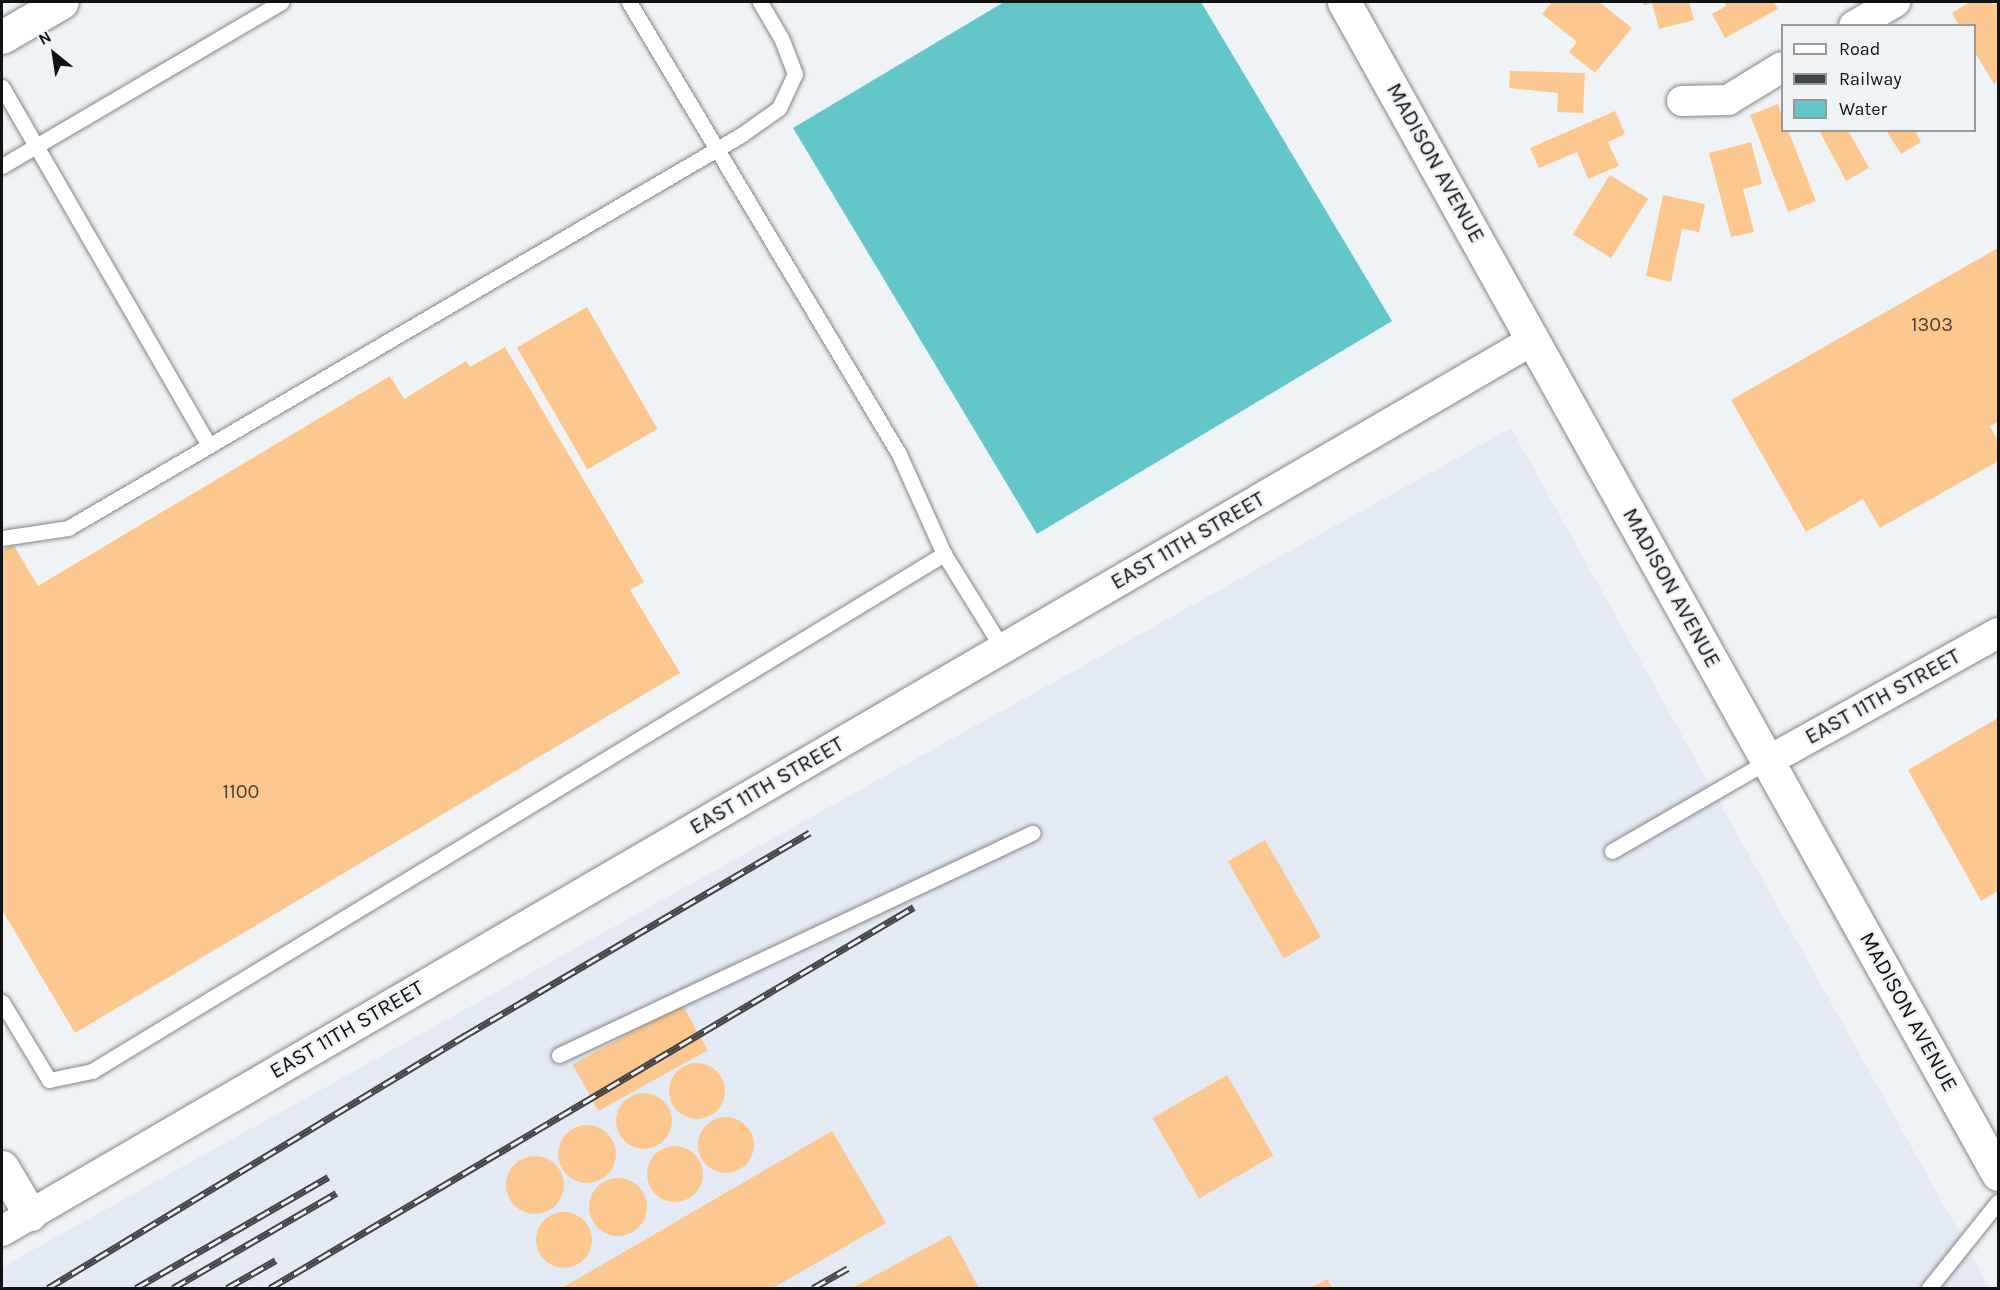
<!DOCTYPE html>
<style>
body{margin:0}
#map{position:relative;width:2000px;height:1290px;overflow:hidden;background:#f0f3f6;font-family:Karla,sans-serif}
div>[style]{position:absolute}
.built>*{inset:0;background:#e3eaf4}
.water>*{inset:0;background:#63c7ca}
.building>*{inset:0;background:#fcc78f;transform-origin:0 0}
.round{border-radius:50%}
.roads{filter:drop-shadow(0 0 2px #838588) drop-shadow(0 0 2px #838588)}
.lane>*{height:15px;margin:-7.5px;padding:0 7.5px;transform-origin:7.5px;border-radius:7.5px;background:#fff}
.street>*{height:30px;margin:-15px;padding:0 15px;transform-origin:15px;border-radius:15px;background:#fff}
.secondary>*{height:33px;margin:-16.5px;padding:0 16.5px;transform-origin:16.5px;border-radius:16.5px;background:#fff}
.rail>*{height:7px;margin-top:-3.5px;transform-origin:0;background:repeating-linear-gradient(90deg,#f0f3f6 0 14px,#434546 0 28px);box-sizing:border-box;border-block:2px solid #434546}
span{translate:-50% -50%;white-space:nowrap;text-align:center;line-height:1.15;-webkit-text-stroke:5px #f0f3f6;paint-order:stroke}
.number-label{font-size:20px;color:#4c3f32}
.number-label span{-webkit-text-stroke-width:0}
.street-label{font-size:22px;color:#111213}
.frame{position:absolute;inset:0;border:3px solid #111213;pointer-events:none}
.legend{position:absolute;left:1781px;top:24px;width:195px;height:108px;box-sizing:border-box;background:#f0f3f6;border:2px solid #97999b;margin:0;padding:8px 10px;list-style:none;font-size:18px;color:#111213}
.legend li{display:flex;align-items:center;gap:12px;height:30px}
.legend b{width:30px;border:2px solid #97999b}
.north{position:absolute;left:24px;top:24px;width:60px;height:60px;-webkit-text-stroke:4px #f0f3f6;paint-order:stroke;rotate:330deg;font-size:16px;font-weight:700;line-height:24px;text-align:center;color:#111213}
.north::after{content:'';display:block;margin:auto;width:21px;height:27px;background:#111213;clip-path:polygon(50% 0,100% 100%,50% 72%,0 100%)}
</style>
<div id="map">
<div class="built">
<i style="clip-path:polygon(1511px 428px,1990px 1288px,2px 1288px,2px 1267px)"></i>
</div>
<div class="water">
<i style="clip-path:polygon(1004px 2px,1201px 2px,1392px 321px,1037px 534px,793px 128px)"></i>
</div>
<div class="building">
<i style="clip-path:polygon(1552px 2px,1599px 2px,1632px 28px,1595px 73px,1569px 52px,1577px 42px,1542px 14px)"></i>
<i style="clip-path:polygon(1643px 2px,1689px 2px,1694px 20px,1659px 29px,1652px 3px,1644px 6px)"></i>
<i style="clip-path:polygon(1724px 2px,1774px 2px,1778px 9px,1725px 38px,1712px 14px,1726px 6px)"></i>
<i style="clip-path:polygon(1970px 2px,1990px 2px,1993px 5px,1998px 2px,1998px 81px,1994px 84px,1974px 51px,1974px 26px,1959px 26px,1952px 13px)"></i>
<i style="clip-path:polygon(1510px 71px,1585px 73px,1583px 113px,1557px 112px,1558px 93px,1509px 88px)"></i>
<i style="clip-path:polygon(1778px 104px,1782px 116px,1782px 130px,1788px 130px,1816px 201px,1788px 212px,1750px 115px)"></i>
<i style="clip-path:polygon(1615px 111px,1625px 134px,1608px 142px,1619px 166px,1588px 179px,1577px 152px,1539px 168px,1530px 148px)"></i>
<i style="clip-path:polygon(1819px 130px,1848px 130px,1869px 168px,1846px 181px)"></i>
<i style="clip-path:polygon(1886px 130px,1915px 130px,1921px 142px,1901px 154px)"></i>
<i style="clip-path:polygon(1751px 142px,1762px 184px,1743px 189px,1754px 232px,1731px 237px,1709px 153px)"></i>
<i style="left:1610px;top:175px;width:45px;height:70px;rotate:32deg"></i>
<i style="clip-path:polygon(1663px 195px,1705px 204px,1699px 232px,1682px 229px,1671px 282px,1646px 276px)"></i>
<i style="clip-path:polygon(1998px 248px,1998px 422px,1990px 426px,1998px 441px,1998px 461px,1880px 528px,1863px 499px,1806px 532px,1731px 400px)"></i>
<i style="left:587px;top:307px;width:141px;height:81px;rotate:60deg"></i>
<i style="clip-path:polygon(505px 347px,644px 582px,630px 590px,680px 673px,75px 1033px,2px 910px,2px 550px,13px 544px,38px 586px,390px 376px,404px 399px,466px 361px,470px 367px)"></i>
<i style="clip-path:polygon(1998px 718px,1998px 891px,1981px 901px,1908px 770px)"></i>
<i style="left:1265px;top:840px;width:112px;height:43px;rotate:60deg"></i>
<i style="left:682px;top:1004px;width:53px;height:125px;rotate:61deg"></i>
<i class="round" style="left:669px;top:1063px;width:56px;height:56px"></i>
<i style="left:1227px;top:1075px;width:93px;height:86px;rotate:60deg"></i>
<i class="round" style="left:616px;top:1093px;width:56px;height:56px"></i>
<i class="round" style="left:698px;top:1117px;width:56px;height:56px"></i>
<i class="round" style="left:558px;top:1125px;width:58px;height:58px"></i>
<i style="clip-path:polygon(832px 1131px,886px 1223px,773px 1288px,562px 1288px)"></i>
<i class="round" style="left:647px;top:1146px;width:56px;height:56px"></i>
<i class="round" style="left:506px;top:1156px;width:58px;height:58px"></i>
<i class="round" style="left:589px;top:1178px;width:58px;height:58px"></i>
<i class="round" style="left:536px;top:1212px;width:56px;height:56px"></i>
<i style="clip-path:polygon(950px 1235px,979px 1288px,852px 1288px)"></i>
<i style="clip-path:polygon(1327px 1279px,1333px 1288px,1310px 1288px)"></i>
</div>
<div class="roads">
<div class="lane">
<i style="left:629px;top:2px;width:527px;rotate:59.15deg"></i>
<i style="left:899px;top:454px;width:110px;rotate:65.8deg"></i>
<i style="left:944px;top:554px;width:112px;rotate:58.2deg"></i>
<i style="left:2px;top:87px;width:414px;rotate:60deg"></i>
<i style="left:2px;top:166px;width:324px;rotate:-30.4deg"></i>
<i style="left:2px;top:538px;width:67px;rotate:-8.6deg"></i>
<i style="left:68px;top:528px;width:779px;rotate:-30.28deg"></i>
<i style="left:741px;top:135px;width:47px;rotate:-35.4deg"></i>
<i style="left:779px;top:108px;width:38px;rotate:-65deg"></i>
<i style="left:795px;top:74px;width:39px;rotate:-111deg"></i>
<i style="left:781px;top:38px;width:42px;rotate:-120.3deg"></i>
<i style="left:1612px;top:851px;width:180px;rotate:-30deg"></i>
<i style="left:2px;top:1002px;width:91px;rotate:58.9deg"></i>
<i style="left:49px;top:1080px;width:44px;rotate:-11.8deg"></i>
<i style="left:92px;top:1071px;width:997px;rotate:-31.25deg"></i>
<i style="left:559px;top:1055px;width:523px;rotate:-25.14deg"></i>
<i style="left:1929px;top:1288px;width:110px;rotate:-51.3deg"></i>
</div>
<div class="street">
<i style="left:1854px;top:26px;width:48px;rotate:-30.3deg"></i>
<i style="left:1682px;top:101px;width:46px;rotate:-1.2deg"></i>
<i style="left:1728px;top:100px;width:63px;rotate:-31.4deg"></i>
<i style="left:1768px;top:761px;width:263px;rotate:-29.1deg"></i>
<i style="left:2px;top:1231px;width:1771px;rotate:-30.2deg"></i>
</div>
<div class="secondary">
<i style="left:1344px;top:2px;width:1342px;rotate:60.84deg"></i>
<i style="left:2px;top:37px;width:69px;rotate:-30.3deg"></i>
<i style="left:2px;top:1167px;width:55px;rotate:59.2deg"></i>
</div>
</div>
<div class="rail">
<i style="left:48px;top:1288px;width:489px;rotate:-31.2deg"></i>
<i style="left:466px;top:1035px;width:399px;rotate:-30.5deg"></i>
<i style="left:136px;top:1288px;width:222px;rotate:-30deg"></i>
<i style="left:173px;top:1288px;width:189px;rotate:-30.2deg"></i>
<i style="left:227px;top:1288px;width:56px;rotate:-29.7deg"></i>
<i style="left:270px;top:1288px;width:748px;rotate:-30.61deg"></i>
<i style="left:813px;top:1288px;width:40px;rotate:-29.7deg"></i>
</div>
<div class="number-label">
<span style="left:1932px;top:324px">1303</span>
<span style="left:241px;top:791px">1100</span>
</div>
<div class="street-label">
<span style="left:1435px;top:163px;rotate:61deg">MADISON AVENUE</span>
<span style="left:1188px;top:541px;rotate:-30deg">EAST 11TH STREET</span>
<span style="left:1671px;top:588px;rotate:61deg">MADISON AVENUE</span>
<span style="left:1883px;top:697px;rotate:-29deg">EAST 11TH STREET</span>
<span style="left:767px;top:786px;rotate:-30deg">EAST 11TH STREET</span>
<span style="left:1908px;top:1012px;rotate:61deg">MADISON AVENUE</span>
<span style="left:347px;top:1030px;rotate:-30deg">EAST 11TH STREET</span>
</div>
<div class="frame"></div>
<ul class="legend">
<li><b style="height:8px;background:#fff"></b>Road</li>
<li><b style="height:8px;background:#434546"></b>Railway</li>
<li><b style="height:16px;background:#63c7ca"></b>Water</li>
</ul>
<div class="north">N</div>
</div>
